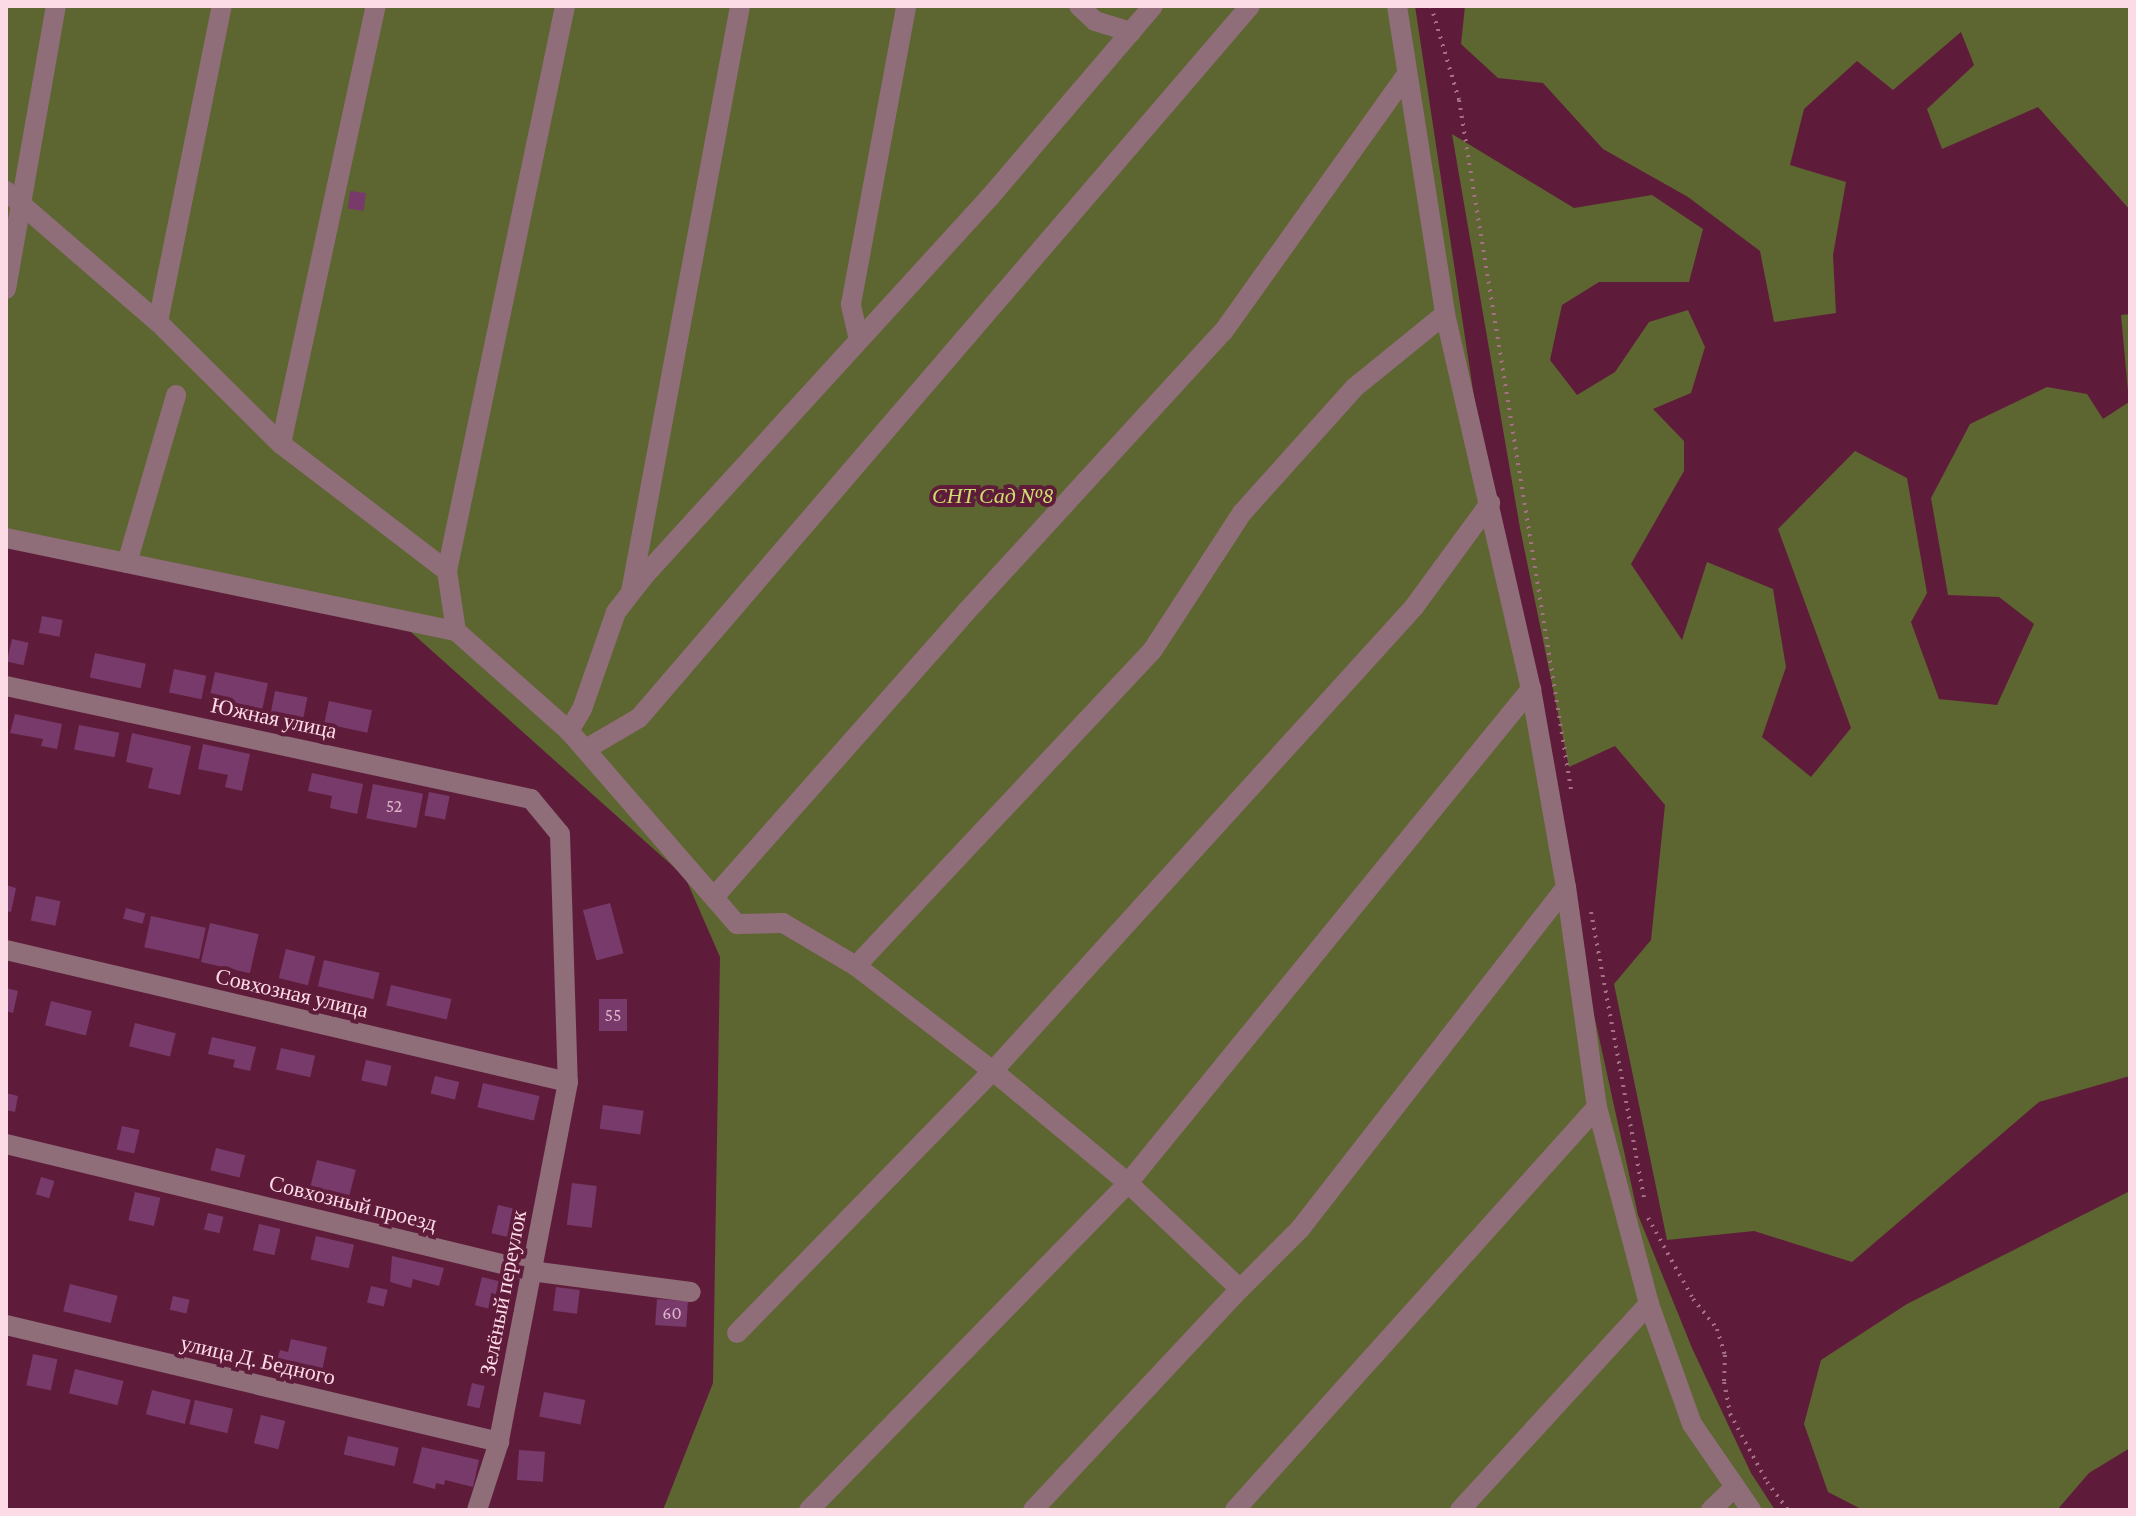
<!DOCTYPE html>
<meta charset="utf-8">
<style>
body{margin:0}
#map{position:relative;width:2136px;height:1516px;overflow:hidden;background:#5f1c3a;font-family:"Crimson Pro",serif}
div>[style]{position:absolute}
.green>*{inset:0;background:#5d6530}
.building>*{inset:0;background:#783a6b;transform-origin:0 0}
.path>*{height:4px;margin-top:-2px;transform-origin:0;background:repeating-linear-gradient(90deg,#a57086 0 2px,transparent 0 8px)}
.minor>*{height:20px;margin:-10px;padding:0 10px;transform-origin:10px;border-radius:10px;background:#8f6d79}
span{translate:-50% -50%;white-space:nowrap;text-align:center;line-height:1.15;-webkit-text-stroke:8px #5f1c3a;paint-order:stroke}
.number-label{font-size:18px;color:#dcb3c7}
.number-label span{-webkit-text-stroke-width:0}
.park-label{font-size:22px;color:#cedd6e;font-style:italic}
.street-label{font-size:22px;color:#fddbe6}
.frame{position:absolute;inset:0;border:8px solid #fddbe6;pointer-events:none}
</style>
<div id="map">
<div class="green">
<i style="clip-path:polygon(6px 6px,1415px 6px,1490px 503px,1566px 887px,1638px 1215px,1692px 1348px,1751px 1473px,1775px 1510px,663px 1510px,713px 1383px,720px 957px,685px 877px,403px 625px,6px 541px)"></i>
<i style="clip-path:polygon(1465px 6px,2130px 6px,2130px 210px,2038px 107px,1942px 149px,1927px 109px,1974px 65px,1961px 32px,1893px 90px,1857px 61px,1804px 109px,1790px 165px,1846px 182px,1833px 255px,1836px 313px,1774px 322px,1760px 251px,1688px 197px,1603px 149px,1543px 83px,1498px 78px,1461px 44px)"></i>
<i style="clip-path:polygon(1452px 134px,1574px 208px,1652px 195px,1703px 229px,1689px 282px,1599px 282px,1562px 305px,1550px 360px,1577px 395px,1615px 372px,1649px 322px,1688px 310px,1705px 347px,1691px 393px,1653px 409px,1684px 441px,1684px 471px,1631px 564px,1682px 640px,1707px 562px,1773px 589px,1786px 667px,1762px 737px,1811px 777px,1851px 728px,1778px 529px,1855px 451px,1907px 478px,1927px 593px,1911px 622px,1939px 699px,1997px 705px,2034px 624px,1999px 597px,1948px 595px,1931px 498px,1970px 424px,2047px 387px,2087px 394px,2103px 419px,2129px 402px,2121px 315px,2130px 314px,2130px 1076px,2039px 1102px,1852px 1262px,1754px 1231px,1667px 1240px,1614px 984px,1651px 940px,1665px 805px,1615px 746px,1569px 767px,1520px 528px)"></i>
<i style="clip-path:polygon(2130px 1191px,2130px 1448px,2089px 1473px,2057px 1510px,1863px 1510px,1828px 1492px,1804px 1424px,1821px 1360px,1907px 1304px)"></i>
</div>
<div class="building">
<i style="left:350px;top:191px;width:16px;height:18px;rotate:7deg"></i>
<i style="left:42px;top:616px;width:21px;height:17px;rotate:11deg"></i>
<i style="left:12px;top:639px;width:17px;height:23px;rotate:13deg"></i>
<i style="left:95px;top:653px;width:52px;height:25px;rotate:12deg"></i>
<i style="left:174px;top:669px;width:33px;height:24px;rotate:12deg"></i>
<i style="left:215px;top:672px;width:54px;height:30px;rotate:12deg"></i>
<i style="left:275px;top:691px;width:33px;height:23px;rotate:11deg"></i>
<i style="left:329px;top:701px;width:44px;height:23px;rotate:12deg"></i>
<i style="clip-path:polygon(15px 714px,62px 724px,57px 749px,41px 746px,43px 739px,10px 733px)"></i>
<i style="left:79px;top:725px;width:41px;height:25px;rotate:11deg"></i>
<i style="clip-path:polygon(132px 733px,191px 746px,180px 795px,148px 788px,153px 768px,126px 762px)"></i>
<i style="clip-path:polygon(203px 744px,250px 754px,242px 791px,225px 787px,228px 775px,198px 769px)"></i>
<i style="clip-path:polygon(312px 773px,363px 784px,357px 814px,330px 808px,332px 796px,308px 791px)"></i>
<i style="left:373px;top:784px;width:51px;height:35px;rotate:11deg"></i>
<i style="left:429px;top:792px;width:21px;height:24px;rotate:11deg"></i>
<i style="clip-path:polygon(6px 885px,16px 888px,11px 912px,6px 911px)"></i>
<i style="left:36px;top:896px;width:25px;height:25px;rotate:12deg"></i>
<i style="left:610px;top:903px;width:52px;height:28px;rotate:75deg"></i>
<i style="left:126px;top:908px;width:20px;height:11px;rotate:15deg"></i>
<i style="left:151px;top:916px;width:56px;height:32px;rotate:12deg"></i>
<i style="left:210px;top:923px;width:50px;height:40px;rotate:13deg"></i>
<i style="left:286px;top:949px;width:30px;height:30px;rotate:14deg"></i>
<i style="left:324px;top:960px;width:57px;height:27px;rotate:13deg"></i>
<i style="left:391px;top:985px;width:62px;height:21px;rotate:13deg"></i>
<i style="clip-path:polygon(6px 988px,18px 991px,13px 1013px,6px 1011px)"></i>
<i style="left:599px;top:999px;width:28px;height:32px"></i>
<i style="left:51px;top:1001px;width:42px;height:25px;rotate:14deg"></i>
<i style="left:135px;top:1023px;width:42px;height:24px;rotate:14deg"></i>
<i style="clip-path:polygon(212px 1037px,256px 1047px,250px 1071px,233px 1067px,235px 1060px,208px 1054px)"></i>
<i style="left:281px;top:1048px;width:35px;height:22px;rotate:13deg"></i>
<i style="left:366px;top:1060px;width:26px;height:21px;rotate:13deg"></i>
<i style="left:435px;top:1076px;width:25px;height:18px;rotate:14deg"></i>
<i style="left:483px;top:1083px;width:58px;height:25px;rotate:13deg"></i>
<i style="clip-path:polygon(6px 1093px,18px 1096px,15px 1112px,6px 1110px)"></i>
<i style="left:603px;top:1105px;width:41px;height:24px;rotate:8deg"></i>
<i style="left:122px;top:1126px;width:18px;height:24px;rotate:13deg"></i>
<i style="left:216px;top:1148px;width:30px;height:23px;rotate:14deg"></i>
<i style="left:317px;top:1160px;width:40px;height:28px;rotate:14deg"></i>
<i style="left:41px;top:1177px;width:14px;height:18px;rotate:17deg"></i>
<i style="left:572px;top:1183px;width:25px;height:42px;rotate:7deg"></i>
<i style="left:135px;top:1192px;width:26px;height:29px;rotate:13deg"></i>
<i style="left:498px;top:1205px;width:27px;height:29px;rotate:13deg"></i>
<i style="left:208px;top:1213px;width:16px;height:17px;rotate:14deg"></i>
<i style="left:259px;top:1224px;width:22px;height:27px;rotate:13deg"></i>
<i style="left:316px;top:1236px;width:39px;height:24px;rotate:13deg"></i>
<i style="clip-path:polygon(392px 1256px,444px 1268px,439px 1286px,413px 1279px,411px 1288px,390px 1282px)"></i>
<i style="left:482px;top:1277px;width:29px;height:29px;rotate:14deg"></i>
<i style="left:70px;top:1284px;width:49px;height:28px;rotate:14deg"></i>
<i style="left:371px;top:1286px;width:17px;height:17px;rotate:13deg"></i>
<i style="left:556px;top:1287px;width:24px;height:24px;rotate:7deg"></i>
<i style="left:173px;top:1296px;width:17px;height:14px;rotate:13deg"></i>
<i style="left:657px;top:1299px;width:31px;height:26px;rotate:4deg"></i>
<i style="clip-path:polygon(291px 1339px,327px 1347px,322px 1371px,277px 1361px,280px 1350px,288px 1352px)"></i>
<i style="left:33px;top:1354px;width:25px;height:32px;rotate:12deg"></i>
<i style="left:75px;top:1369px;width:50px;height:25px;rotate:14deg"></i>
<i style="left:472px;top:1383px;width:13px;height:23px;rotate:13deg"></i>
<i style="left:152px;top:1390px;width:40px;height:25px;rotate:14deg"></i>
<i style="left:544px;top:1392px;width:42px;height:25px;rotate:11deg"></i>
<i style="left:195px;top:1400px;width:39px;height:25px;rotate:13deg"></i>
<i style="left:261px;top:1415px;width:25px;height:29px;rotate:14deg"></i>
<i style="left:348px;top:1436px;width:52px;height:19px;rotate:13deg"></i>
<i style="clip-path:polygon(422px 1447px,479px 1460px,473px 1487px,445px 1480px,444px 1485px,436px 1483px,435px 1489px,413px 1483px)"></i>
<i style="left:519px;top:1450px;width:26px;height:30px;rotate:4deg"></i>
</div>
<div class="path">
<i style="left:1431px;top:6px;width:98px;rotate:73.4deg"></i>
<i style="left:1459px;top:100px;width:698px;rotate:80.77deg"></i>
<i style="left:1591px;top:912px;width:295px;rotate:79.5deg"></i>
<i style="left:1648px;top:1218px;width:93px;rotate:60.9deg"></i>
<i style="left:1693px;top:1299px;width:38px;rotate:51deg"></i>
<i style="left:1717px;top:1329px;width:27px;rotate:73deg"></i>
<i style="left:1725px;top:1355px;width:27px;rotate:92deg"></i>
<i style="left:1724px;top:1382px;width:33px;rotate:79deg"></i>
<i style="left:1730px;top:1414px;width:77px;rotate:61.4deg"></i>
<i style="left:1767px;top:1482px;width:35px;rotate:53deg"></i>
</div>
<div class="minor">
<i style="left:1079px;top:6px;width:22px;rotate:43deg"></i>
<i style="left:1095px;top:21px;width:38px;rotate:17deg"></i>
<i style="left:1153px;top:6px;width:253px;rotate:130.5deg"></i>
<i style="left:989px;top:198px;width:512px;rotate:132.39deg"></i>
<i style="left:644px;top:576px;width:46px;rotate:127.9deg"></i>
<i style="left:616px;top:612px;width:103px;rotate:109.3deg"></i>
<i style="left:582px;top:709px;width:26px;rotate:121deg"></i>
<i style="left:569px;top:731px;width:256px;rotate:49deg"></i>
<i style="left:737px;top:924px;width:46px;rotate:-1.2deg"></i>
<i style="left:783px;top:923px;width:85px;rotate:30.5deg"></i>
<i style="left:856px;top:966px;width:173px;rotate:37.5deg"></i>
<i style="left:993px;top:1071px;width:175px;rotate:39.7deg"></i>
<i style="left:1128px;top:1183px;width:154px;rotate:43.4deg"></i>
<i style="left:1240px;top:1289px;width:85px;rotate:-45deg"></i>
<i style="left:1300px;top:1229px;width:433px;rotate:-52.1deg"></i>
<i style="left:1397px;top:6px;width:312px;rotate:81.1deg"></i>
<i style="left:1445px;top:314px;width:385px;rotate:77.1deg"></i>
<i style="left:1531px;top:689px;width:201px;rotate:80deg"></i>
<i style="left:1566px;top:887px;width:222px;rotate:82deg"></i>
<i style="left:1597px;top:1107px;width:204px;rotate:75.2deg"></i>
<i style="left:1649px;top:1304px;width:127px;rotate:70.3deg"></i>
<i style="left:1692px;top:1424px;width:104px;rotate:55.5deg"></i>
<i style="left:6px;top:191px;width:201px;rotate:40.8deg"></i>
<i style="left:158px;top:322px;width:173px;rotate:44.8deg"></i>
<i style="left:281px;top:444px;width:209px;rotate:37.4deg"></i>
<i style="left:447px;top:571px;width:61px;rotate:81.5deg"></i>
<i style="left:6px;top:289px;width:287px;rotate:-80deg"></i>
<i style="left:158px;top:322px;width:322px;rotate:-78.6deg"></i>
<i style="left:859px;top:340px;width:37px;rotate:-103deg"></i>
<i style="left:851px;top:304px;width:303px;rotate:-79.5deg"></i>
<i style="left:281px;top:444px;width:448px;rotate:-77.8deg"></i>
<i style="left:6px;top:538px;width:460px;rotate:11.7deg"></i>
<i style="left:456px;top:631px;width:151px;rotate:41.5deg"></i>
<i style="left:127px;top:563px;width:175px;rotate:-73.7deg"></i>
<i style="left:447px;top:571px;width:577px;rotate:-78.2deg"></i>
<i style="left:631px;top:592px;width:596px;rotate:-79.46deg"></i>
<i style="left:6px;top:686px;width:537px;rotate:12.15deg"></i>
<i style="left:531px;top:799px;width:45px;rotate:50.4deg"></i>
<i style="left:560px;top:834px;width:248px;rotate:88.2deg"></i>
<i style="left:568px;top:1082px;width:367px;rotate:100.9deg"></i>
<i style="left:499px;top:1442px;width:71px;rotate:107.9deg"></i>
<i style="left:586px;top:749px;width:61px;rotate:-30.3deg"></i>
<i style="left:639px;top:718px;width:938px;rotate:-49.37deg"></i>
<i style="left:714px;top:897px;width:380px;rotate:-48.5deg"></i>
<i style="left:966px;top:612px;width:380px;rotate:-47.5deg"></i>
<i style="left:1223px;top:332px;width:315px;rotate:-54.5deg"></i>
<i style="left:6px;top:950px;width:577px;rotate:13.22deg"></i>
<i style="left:856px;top:966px;width:432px;rotate:-46.8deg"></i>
<i style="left:1152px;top:651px;width:165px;rotate:-56.9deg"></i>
<i style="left:1242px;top:513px;width:168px;rotate:-48.1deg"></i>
<i style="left:1354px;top:388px;width:117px;rotate:-39.1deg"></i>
<i style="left:6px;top:1144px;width:540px;rotate:13.6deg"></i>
<i style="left:531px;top:1271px;width:161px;rotate:7.5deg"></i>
<i style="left:6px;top:1325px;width:507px;rotate:13.35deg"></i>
<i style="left:737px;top:1333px;width:366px;rotate:-45.7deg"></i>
<i style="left:993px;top:1071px;width:627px;rotate:-47.78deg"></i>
<i style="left:1414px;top:607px;width:129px;rotate:-53.8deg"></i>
<i style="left:809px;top:1510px;width:457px;rotate:-45.7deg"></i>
<i style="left:1128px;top:1183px;width:638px;rotate:-50.79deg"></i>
<i style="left:1033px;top:1510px;width:303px;rotate:-46.9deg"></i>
<i style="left:1235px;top:1510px;width:542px;rotate:-48.07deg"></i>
<i style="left:1460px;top:1510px;width:280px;rotate:-47.5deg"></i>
<i style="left:1711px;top:1510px;width:33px;rotate:-44deg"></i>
</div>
<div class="number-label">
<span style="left:394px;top:806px">52</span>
<span style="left:613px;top:1015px">55</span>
<span style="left:672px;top:1313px">60</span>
</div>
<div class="park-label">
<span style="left:993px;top:496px">СНТ Сад №8</span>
</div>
<div class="street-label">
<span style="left:274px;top:718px;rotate:12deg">Южная улица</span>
<span style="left:292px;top:993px;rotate:13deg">Совхозная улица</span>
<span style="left:353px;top:1203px;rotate:14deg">Совхозный проезд</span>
<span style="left:503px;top:1293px;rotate:-79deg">Зелёный переулок</span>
<span style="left:258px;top:1360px;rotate:13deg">улица Д. Бедного</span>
</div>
<div class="frame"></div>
</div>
